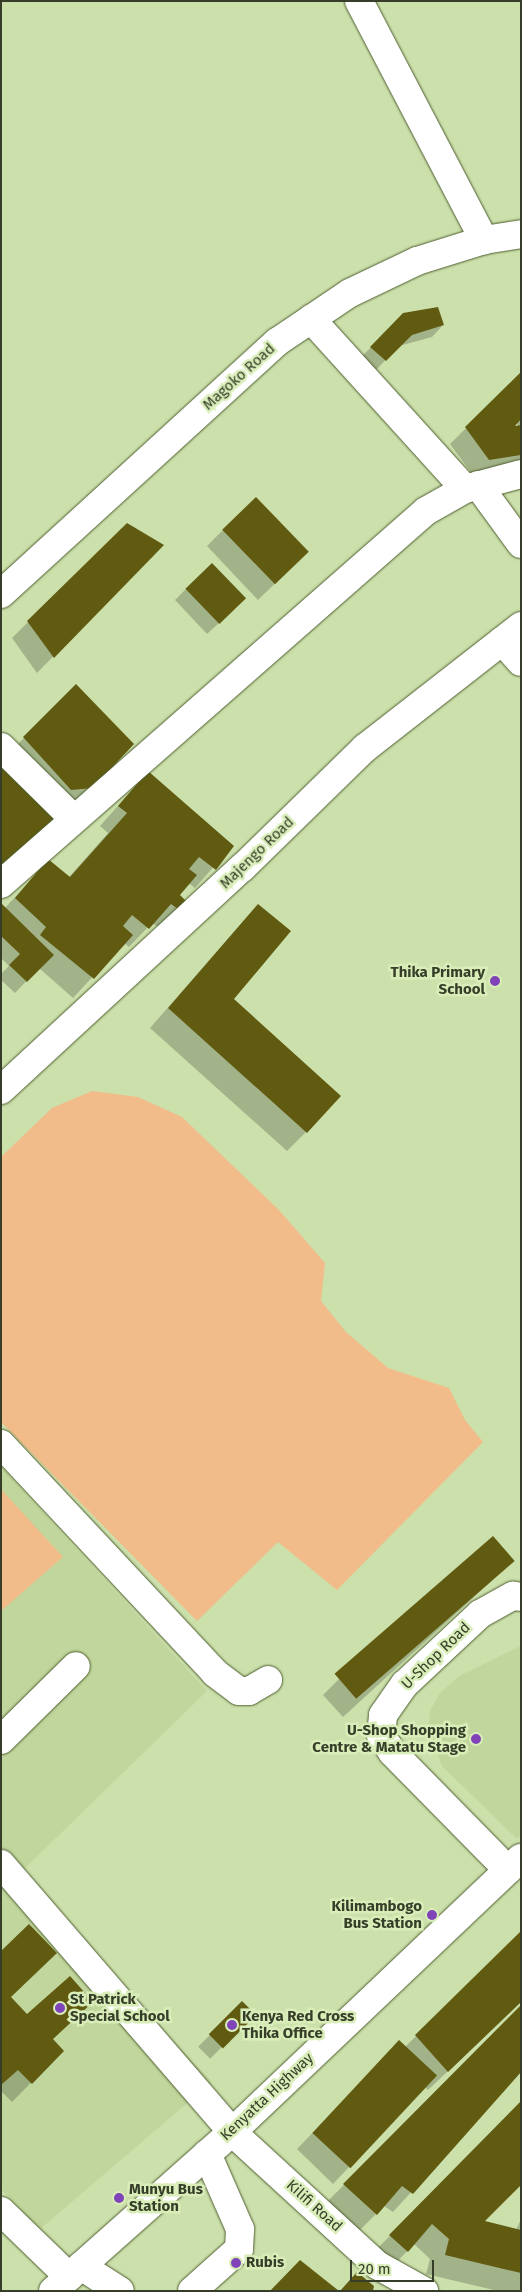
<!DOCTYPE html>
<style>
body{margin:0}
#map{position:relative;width:522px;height:2292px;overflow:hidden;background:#cce0ac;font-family:"Fira Sans",sans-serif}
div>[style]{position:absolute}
.built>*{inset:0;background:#c0d69c}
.green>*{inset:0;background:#f1bc89}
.shadow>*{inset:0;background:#0003;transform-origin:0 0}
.building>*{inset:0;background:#615b11;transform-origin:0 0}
.roads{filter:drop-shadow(0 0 1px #4e5e2f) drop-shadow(0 0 1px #4e5e2f)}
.minor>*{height:28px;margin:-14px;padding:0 14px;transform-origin:14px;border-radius:14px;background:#fff}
.dots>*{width:14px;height:14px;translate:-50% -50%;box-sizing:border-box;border:2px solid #d9edb9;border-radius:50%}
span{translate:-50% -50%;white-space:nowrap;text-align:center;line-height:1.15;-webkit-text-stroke:5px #d9edb9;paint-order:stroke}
.street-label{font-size:15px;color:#363e29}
.poi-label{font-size:15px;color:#363e29;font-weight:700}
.right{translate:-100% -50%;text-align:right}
.left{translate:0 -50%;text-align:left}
.frame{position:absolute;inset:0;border:2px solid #363e29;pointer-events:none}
.scale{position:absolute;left:350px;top:2260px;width:84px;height:22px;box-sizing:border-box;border:2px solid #363e29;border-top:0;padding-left:6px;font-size:15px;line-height:18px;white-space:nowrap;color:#363e29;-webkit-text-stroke:4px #d9edb9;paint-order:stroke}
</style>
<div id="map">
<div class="built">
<i style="clip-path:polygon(1px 1467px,207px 1691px,17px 1876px,212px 2082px,39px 2230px,1px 2189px)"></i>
<i style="clip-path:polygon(521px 1646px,521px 1835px,517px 1839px,442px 1766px,428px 1730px,430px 1711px,439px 1694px,459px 1676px)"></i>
</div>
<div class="green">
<i style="clip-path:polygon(92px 1091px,138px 1097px,182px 1117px,279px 1210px,325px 1263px,321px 1301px,346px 1332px,388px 1368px,449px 1388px,465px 1420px,483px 1442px,337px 1590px,278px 1542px,197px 1621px,1px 1422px,1px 1157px,52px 1108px)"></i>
<i style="clip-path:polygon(1px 1489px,63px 1557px,1px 1611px)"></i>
</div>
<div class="shadow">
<i style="clip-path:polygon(404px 315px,443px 325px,432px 337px,399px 346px,374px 372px,359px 359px)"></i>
<i style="clip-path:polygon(evenodd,521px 374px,521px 468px,473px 475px,450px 444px,521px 374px,517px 422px,518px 427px,512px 428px,517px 422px)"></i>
<i style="clip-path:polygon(127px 524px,162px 545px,37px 673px,12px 638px)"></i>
<i style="clip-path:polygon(223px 530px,291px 568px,258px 600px,207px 546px)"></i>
<i style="clip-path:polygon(186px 589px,233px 610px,207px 634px,175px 600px)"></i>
<i style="clip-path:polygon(76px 686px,132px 744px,76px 803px,8px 754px)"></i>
<i style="clip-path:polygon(148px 772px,232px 846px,195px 888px,188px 883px,178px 895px,186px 903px,161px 929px,152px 923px,129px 947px,124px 943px,73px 998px,39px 968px,15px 993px,1px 980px,1px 974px,9px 966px,1px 958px,1px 905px,5px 908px,48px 861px,69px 877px,108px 833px,100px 826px)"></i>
<i style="clip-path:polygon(258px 905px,232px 999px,306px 1132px,287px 1151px,150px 1028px)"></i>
<i style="clip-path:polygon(497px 1576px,343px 1717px,323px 1695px,339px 1679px)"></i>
<i style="clip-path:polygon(521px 1933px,521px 2002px,428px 2090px,425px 2087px,333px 2184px,297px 2149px,384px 2058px,405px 2047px)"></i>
<i style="clip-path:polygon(1px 1952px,9px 1998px,27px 2016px,91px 2002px,52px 2040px,62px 2051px,12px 2102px,1px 2091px)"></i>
<i style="left:242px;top:2003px;width:17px;height:62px;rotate:45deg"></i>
<i style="clip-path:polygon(521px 2006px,521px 2072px,393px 2212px,384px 2206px,357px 2233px,325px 2204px)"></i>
<i style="clip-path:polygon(521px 2102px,483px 2222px,516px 2230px,521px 2219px,521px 2291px,498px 2291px,426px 2274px,430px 2259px,414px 2244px,388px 2271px,371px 2255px)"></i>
</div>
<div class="building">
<i style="clip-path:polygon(438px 307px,444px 325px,412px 335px,386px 361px,370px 347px,403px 313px)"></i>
<i style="clip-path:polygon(521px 372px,521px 419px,515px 426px,521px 425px,521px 455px,489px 460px,465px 427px)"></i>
<i style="left:256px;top:497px;width:76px;height:47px;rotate:46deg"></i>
<i style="clip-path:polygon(127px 523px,164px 545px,54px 658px,27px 621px)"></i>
<i style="left:212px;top:563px;width:49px;height:37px;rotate:46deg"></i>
<i style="clip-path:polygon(76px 684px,134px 744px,93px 788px,71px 790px,23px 737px)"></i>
<i style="clip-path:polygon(1px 766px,64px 823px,1px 878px)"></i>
<i style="clip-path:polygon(148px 771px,234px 846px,216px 870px,199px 857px,189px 869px,197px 875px,180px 895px,188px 903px,181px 911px,171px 904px,149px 929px,132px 915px,123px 926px,133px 935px,94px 979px,40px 935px,46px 927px,15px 898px,48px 859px,70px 877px,127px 813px,118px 806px)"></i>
<i style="clip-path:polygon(1px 903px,54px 955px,27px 982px,9px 965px,20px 954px,1px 936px)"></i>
<i style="clip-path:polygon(258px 904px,291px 931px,234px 999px,341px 1096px,307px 1133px,168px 1008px)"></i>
<i style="left:493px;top:1536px;width:33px;height:210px;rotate:49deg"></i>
<i style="clip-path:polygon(29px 1924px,57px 1953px,11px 1997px,27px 2014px,70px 1976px,93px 2002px,53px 2039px,64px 2051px,32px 2084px,18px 2070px,1px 2085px,1px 1951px)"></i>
<i style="clip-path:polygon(521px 1931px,521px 2002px,448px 2072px,415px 2035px)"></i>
<i style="left:242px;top:2001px;width:20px;height:47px;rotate:45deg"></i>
<i style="clip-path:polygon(521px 2005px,521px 2072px,413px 2194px,402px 2186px,377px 2215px,343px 2184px)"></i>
<i style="left:399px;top:2040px;width:52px;height:127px;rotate:43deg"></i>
<i style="clip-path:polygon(521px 2101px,521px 2185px,485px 2221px,521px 2230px,521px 2273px,445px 2255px,449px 2239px,432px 2224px,408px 2252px,389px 2235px)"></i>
<i style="clip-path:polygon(300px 2260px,339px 2291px,270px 2291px)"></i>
<i style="clip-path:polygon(357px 2272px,374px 2286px,373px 2291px,340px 2291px)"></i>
</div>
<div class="roads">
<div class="minor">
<i style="left:359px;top:1px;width:270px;rotate:62.4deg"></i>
<i style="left:311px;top:319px;width:229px;rotate:47.8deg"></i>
<i style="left:478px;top:485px;width:73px;rotate:53.9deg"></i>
<i style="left:1px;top:594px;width:374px;rotate:-42.4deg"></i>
<i style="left:277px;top:342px;width:88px;rotate:-33.9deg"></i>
<i style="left:350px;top:293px;width:74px;rotate:-25.5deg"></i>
<i style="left:417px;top:261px;width:70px;rotate:-17.4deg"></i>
<i style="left:484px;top:240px;width:37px;rotate:-9deg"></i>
<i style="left:502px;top:641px;width:28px;rotate:48deg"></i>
<i style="left:1px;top:747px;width:101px;rotate:44.6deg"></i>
<i style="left:1px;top:884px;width:565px;rotate:-41.27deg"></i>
<i style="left:426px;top:511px;width:45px;rotate:-29.4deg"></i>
<i style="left:465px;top:489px;width:58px;rotate:-15deg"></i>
<i style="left:1px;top:1090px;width:328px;rotate:-42.7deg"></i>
<i style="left:242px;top:868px;width:172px;rotate:-44.3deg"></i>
<i style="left:365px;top:748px;width:198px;rotate:-38deg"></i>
<i style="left:1px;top:1444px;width:313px;rotate:46.9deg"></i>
<i style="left:215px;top:1673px;width:30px;rotate:37deg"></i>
<i style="left:239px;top:1691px;width:10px"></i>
<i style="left:249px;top:1691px;width:22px;rotate:-30deg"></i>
<i style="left:1px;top:1740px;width:105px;rotate:-44.6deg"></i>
<i style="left:1px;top:1864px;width:354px;rotate:49.2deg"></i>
<i style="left:232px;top:2132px;width:197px;rotate:42.5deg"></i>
<i style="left:377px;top:2265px;width:54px;rotate:29deg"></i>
<i style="left:508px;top:1870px;width:165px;rotate:-134.5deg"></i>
<i style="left:392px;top:1752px;width:20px;rotate:-123deg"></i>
<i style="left:381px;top:1735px;width:20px;rotate:-84deg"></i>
<i style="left:383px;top:1715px;width:38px;rotate:-55deg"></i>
<i style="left:405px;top:1684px;width:103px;rotate:-43deg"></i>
<i style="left:480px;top:1614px;width:38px;rotate:-29deg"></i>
<i style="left:513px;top:1596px;width:8px;rotate:7deg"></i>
<i style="left:1px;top:2211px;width:95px;rotate:44.1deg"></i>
<i style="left:81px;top:2266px;width:46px;rotate:32.7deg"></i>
<i style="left:53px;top:2291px;width:239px;rotate:-41.6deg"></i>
<i style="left:232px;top:2132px;width:398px;rotate:-43.5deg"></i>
<i style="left:192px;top:2291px;width:63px;rotate:-41.8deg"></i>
<i style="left:239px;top:2249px;width:20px;rotate:-87deg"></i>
<i style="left:240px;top:2229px;width:82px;rotate:-113.7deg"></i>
</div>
</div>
<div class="dots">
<i style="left:495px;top:981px;background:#8043b8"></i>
<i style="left:476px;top:1739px;background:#8043b8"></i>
<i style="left:432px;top:1915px;background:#8043b8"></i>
<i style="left:60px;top:2008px;background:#8043b8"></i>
<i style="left:232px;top:2025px;background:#8043b8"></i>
<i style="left:119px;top:2198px;background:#8043b8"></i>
<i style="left:236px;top:2263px;background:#8043b8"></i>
</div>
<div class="street-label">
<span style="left:239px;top:377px;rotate:-42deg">Magoko Road</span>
<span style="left:257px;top:853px;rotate:-44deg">Majengo Road</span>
<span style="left:436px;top:1656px;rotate:-44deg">U-Shop Road</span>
<span style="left:267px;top:2097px;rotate:-43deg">Kenyatta Highway</span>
<span style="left:314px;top:2206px;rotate:42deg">Kilifi Road</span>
</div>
<div class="poi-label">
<span class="right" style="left:485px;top:981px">Thika Primary<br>School</span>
<span class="right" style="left:466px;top:1739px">U-Shop Shopping<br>Centre &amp; Matatu Stage</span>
<span class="right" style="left:422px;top:1915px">Kilimambogo<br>Bus Station</span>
<span class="left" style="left:70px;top:2008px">St Patrick<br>Special School</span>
<span class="left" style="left:242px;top:2025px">Kenya Red Cross<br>Thika Office</span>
<span class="left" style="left:129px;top:2198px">Munyu Bus<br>Station</span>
<span class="left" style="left:246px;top:2263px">Rubis</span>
</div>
<div class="frame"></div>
<div class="scale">20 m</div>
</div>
